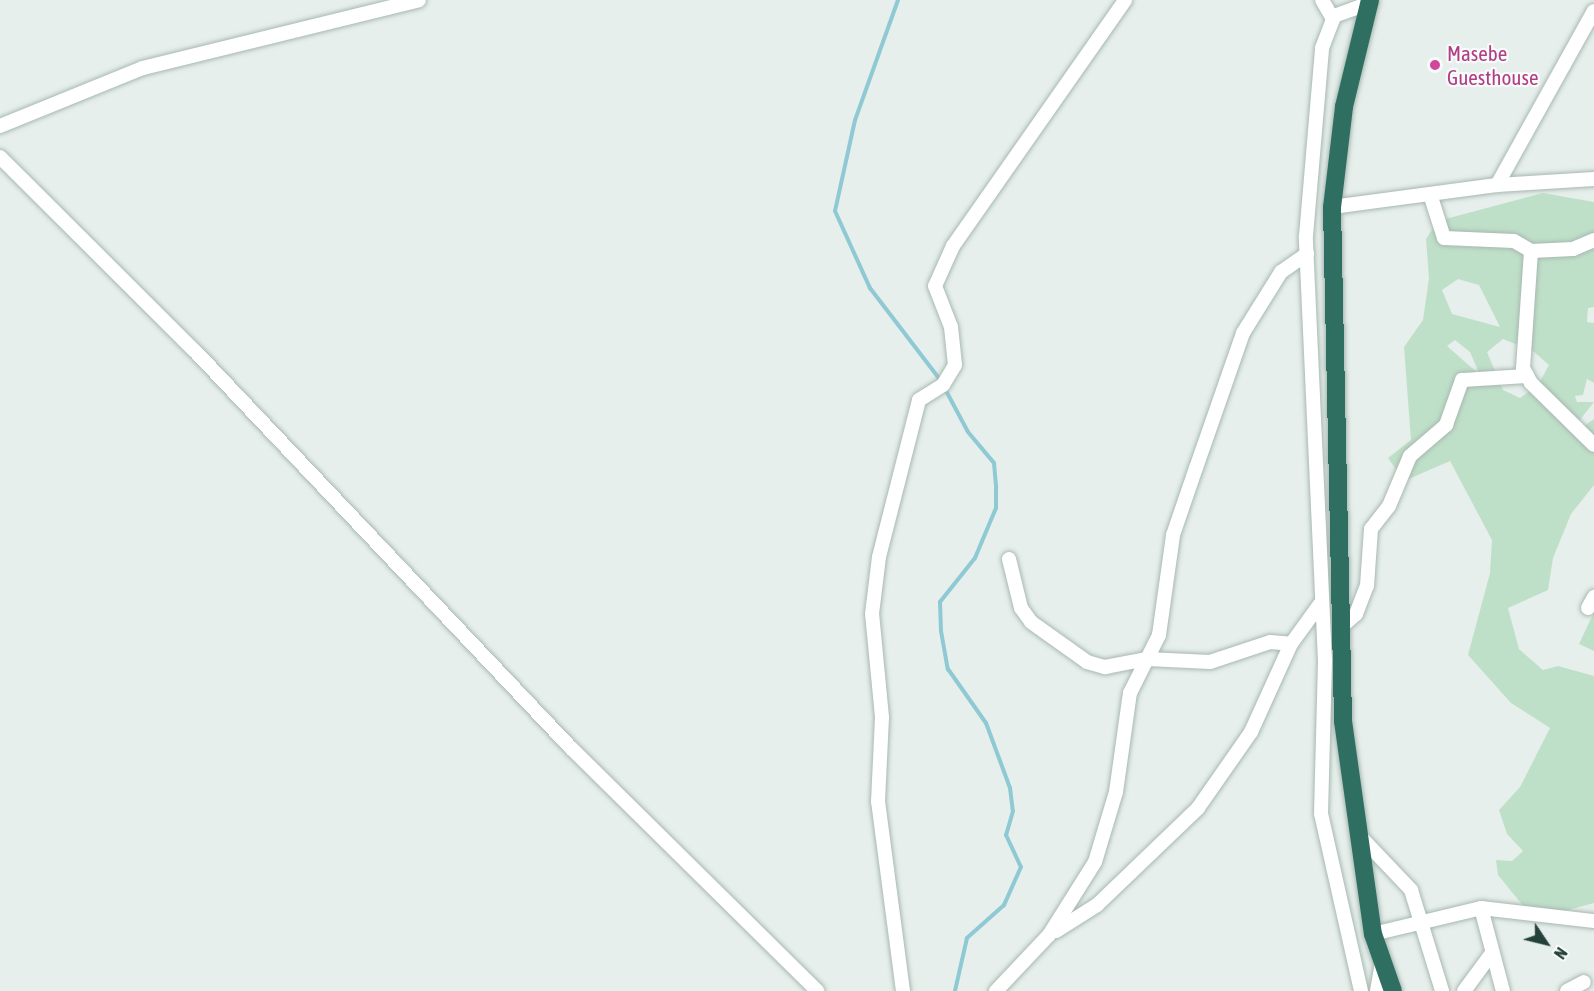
<!DOCTYPE html>
<style>
body{margin:0}
#map{position:relative;width:1594px;height:991px;overflow:hidden;background:#e6efeb;font-family:"Asap Condensed",sans-serif}
div>[style]{position:absolute}
.green>*{inset:0;background:#bfe0c8}
.stream>*{height:4px;margin:-2px;padding:0 2px;transform-origin:2px;border-radius:2px;background:#8ec9d4}
.roads{filter:drop-shadow(0 0 2px #a8b8b2) drop-shadow(0 0 2px #a8b8b2)}
.minor>*{height:14px;margin:-7px;padding:0 7px;transform-origin:7px;border-radius:7px;background:#fff}
.highway>*{height:18px;margin:-9px;padding:0 9px;transform-origin:9px;border-radius:9px;background:#2f6f62}
.dots>*{width:16px;height:16px;translate:-50% -50%;box-sizing:border-box;border:3px solid #f7fbf9;border-radius:50%}
span{translate:-50% -50%;white-space:nowrap;text-align:center;line-height:1.15;-webkit-text-stroke:4.5px #f7fbf9;paint-order:stroke}
.hotel-label{font-size:21px;color:#b23c85}
.left{translate:0 -50%;text-align:left}
.north{position:absolute;left:1516px;top:913px;width:60px;height:60px;-webkit-text-stroke:4px #f7fbf9;paint-order:stroke;rotate:125deg;font-size:16px;font-weight:700;line-height:24px;text-align:center;color:#24423a}
.north::after{content:'';display:block;margin:auto;width:21px;height:27px;background:#24423a;clip-path:polygon(50% 0,100% 100%,50% 72%,0 100%)}
</style>
<div id="map">
<div class="green">
<i style="clip-path:polygon(evenodd,1543px 193px,1594px 202px,1594px 307px,1588px 308px,1587px 322px,1594px 323px,1594px 383px,1587px 379px,1583px 395px,1575px 396px,1577px 402px,1594px 402px,1579px 421px,1581px 428px,1594px 419px,1594px 485px,1571px 514px,1553px 558px,1548px 590px,1508px 608px,1519px 649px,1543px 670px,1558px 666px,1594px 676px,1594px 903px,1534px 919px,1498px 875px,1496px 860px,1512px 861px,1523px 851px,1507px 834px,1499px 810px,1520px 787px,1550px 728px,1511px 703px,1468px 655px,1490px 573px,1492px 540px,1450px 461px,1404px 481px,1388px 458px,1411px 440px,1404px 347px,1423px 320px,1429px 278px,1426px 239px,1438px 221px,1543px 193px,1458px 279px,1479px 285px,1500px 327px,1452px 314px,1442px 290px,1458px 279px,1543px 193px,1503px 339px,1533px 351px,1549px 365px,1538px 385px,1520px 398px,1503px 390px,1487px 352px,1503px 339px,1543px 193px,1455px 340px,1470px 352px,1480px 375px,1447px 346px,1455px 340px)"></i>
<i style="clip-path:polygon(1594px 612px,1594px 651px,1579px 644px)"></i>
</div>
<div class="stream">
<i style="left:898px;top:0;width:127px;rotate:109.7deg"></i>
<i style="left:855px;top:120px;width:93px;rotate:102.4deg"></i>
<i style="left:835px;top:211px;width:85px;rotate:65.6deg"></i>
<i style="left:870px;top:288px;width:117px;rotate:52.6deg"></i>
<i style="left:944px;top:387px;width:51px;rotate:61.9deg"></i>
<i style="left:968px;top:432px;width:40px;rotate:50deg"></i>
<i style="left:994px;top:463px;width:25px;rotate:85deg"></i>
<i style="left:996px;top:488px;width:20px;rotate:90deg"></i>
<i style="left:996px;top:508px;width:54px;rotate:112.8deg"></i>
<i style="left:975px;top:558px;width:56px;rotate:128.5deg"></i>
<i style="left:940px;top:602px;width:29px;rotate:88deg"></i>
<i style="left:941px;top:631px;width:39px;rotate:80deg"></i>
<i style="left:948px;top:669px;width:66px;rotate:54.9deg"></i>
<i style="left:986px;top:723px;width:69px;rotate:69.7deg"></i>
<i style="left:1010px;top:788px;width:23px;rotate:83deg"></i>
<i style="left:1013px;top:811px;width:25px;rotate:106deg"></i>
<i style="left:1006px;top:835px;width:35px;rotate:65deg"></i>
<i style="left:1021px;top:867px;width:42px;rotate:114.1deg"></i>
<i style="left:1004px;top:905px;width:50px;rotate:138.3deg"></i>
<i style="left:967px;top:938px;width:54px;rotate:102.8deg"></i>
</div>
<div class="roads">
<div class="minor">
<i style="left:1322px;top:0;width:22px;rotate:60deg"></i>
<i style="left:0;top:126px;width:154px;rotate:-22.1deg"></i>
<i style="left:143px;top:68px;width:284px;rotate:-13.8deg"></i>
<i style="left:0;top:157px;width:275px;rotate:44.9deg"></i>
<i style="left:195px;top:351px;width:547px;rotate:46.56deg"></i>
<i style="left:571px;top:748px;width:346px;rotate:44.6deg"></i>
<i style="left:1497px;top:185px;width:199px;rotate:-60.9deg"></i>
<i style="left:1430px;top:194px;width:46px;rotate:72.3deg"></i>
<i style="left:1444px;top:238px;width:70px;rotate:2.5deg"></i>
<i style="left:1514px;top:241px;width:20px;rotate:30deg"></i>
<i style="left:1531px;top:251px;width:117px;rotate:93.9deg"></i>
<i style="left:1523px;top:368px;width:17px;rotate:62deg"></i>
<i style="left:1531px;top:383px;width:88px;rotate:44.5deg"></i>
<i style="left:1332px;top:207px;width:166px;rotate:-7.6deg"></i>
<i style="left:1497px;top:185px;width:97px;rotate:-3.5deg"></i>
<i style="left:1531px;top:251px;width:42px;rotate:-2.7deg"></i>
<i style="left:1573px;top:249px;width:23px;rotate:-23deg"></i>
<i style="left:1009px;top:559px;width:50px;rotate:76.2deg"></i>
<i style="left:1021px;top:608px;width:17px;rotate:54deg"></i>
<i style="left:1031px;top:622px;width:69px;rotate:35.5deg"></i>
<i style="left:1087px;top:662px;width:19px;rotate:16deg"></i>
<i style="left:1105px;top:667px;width:43px;rotate:-10.8deg"></i>
<i style="left:1147px;top:659px;width:63px;rotate:2.7deg"></i>
<i style="left:1210px;top:662px;width:63px;rotate:-18.4deg"></i>
<i style="left:1270px;top:642px;width:21px;rotate:5deg"></i>
<i style="left:1588px;top:608px;width:13px;rotate:-61deg"></i>
<i style="left:1341px;top:627px;width:20px;rotate:-41deg"></i>
<i style="left:1356px;top:614px;width:30px;rotate:-69deg"></i>
<i style="left:1367px;top:586px;width:57px;rotate:-86deg"></i>
<i style="left:1371px;top:529px;width:29px;rotate:-52deg"></i>
<i style="left:1389px;top:506px;width:54px;rotate:-67.2deg"></i>
<i style="left:1410px;top:456px;width:48px;rotate:-40.7deg"></i>
<i style="left:1446px;top:425px;width:48px;rotate:-70.4deg"></i>
<i style="left:1462px;top:380px;width:65px;rotate:-3.5deg"></i>
<i style="left:1357px;top:833px;width:79px;rotate:46.5deg"></i>
<i style="left:1411px;top:890px;width:106px;rotate:72.9deg"></i>
<i style="left:1481px;top:908px;width:86px;rotate:75.2deg"></i>
<i style="left:1056px;top:931px;width:49px;rotate:-32.4deg"></i>
<i style="left:1097px;top:905px;width:140px;rotate:-43.8deg"></i>
<i style="left:1198px;top:808px;width:93px;rotate:-55.1deg"></i>
<i style="left:1251px;top:732px;width:97px;rotate:-65.6deg"></i>
<i style="left:1291px;top:644px;width:49px;rotate:-54.1deg"></i>
<i style="left:1373px;top:934px;width:111px;rotate:-13.5deg"></i>
<i style="left:1481px;top:908px;width:114px;rotate:6.6deg"></i>
<i style="left:903px;top:991px;width:191px;rotate:-97.5deg"></i>
<i style="left:878px;top:802px;width:85px;rotate:-87.3deg"></i>
<i style="left:882px;top:717px;width:103px;rotate:-95.5deg"></i>
<i style="left:872px;top:614px;width:57px;rotate:-83deg"></i>
<i style="left:879px;top:557px;width:162px;rotate:-75.7deg"></i>
<i style="left:919px;top:400px;width:28px;rotate:-32deg"></i>
<i style="left:943px;top:385px;width:23px;rotate:-59deg"></i>
<i style="left:955px;top:365px;width:38px;rotate:-96deg"></i>
<i style="left:951px;top:327px;width:44px;rotate:-111.3deg"></i>
<i style="left:935px;top:286px;width:44px;rotate:-65.8deg"></i>
<i style="left:953px;top:246px;width:300px;rotate:-55deg"></i>
<i style="left:996px;top:991px;width:77px;rotate:-46.6deg"></i>
<i style="left:1049px;top:935px;width:86px;rotate:-57.8deg"></i>
<i style="left:1095px;top:862px;width:73px;rotate:-73.3deg"></i>
<i style="left:1116px;top:792px;width:100px;rotate:-82deg"></i>
<i style="left:1130px;top:693px;width:65px;rotate:-63.4deg"></i>
<i style="left:1159px;top:635px;width:101px;rotate:-82deg"></i>
<i style="left:1173px;top:535px;width:71px;rotate:-71.1deg"></i>
<i style="left:1196px;top:468px;width:143px;rotate:-70.8deg"></i>
<i style="left:1243px;top:333px;width:72px;rotate:-58.1deg"></i>
<i style="left:1281px;top:272px;width:32px;rotate:-35deg"></i>
<i style="left:1361px;top:991px;width:181px;rotate:-102.7deg"></i>
<i style="left:1321px;top:814px;width:153px;rotate:-88.5deg"></i>
<i style="left:1325px;top:661px;width:425px;rotate:-92.6deg"></i>
<i style="left:1306px;top:236px;width:189px;rotate:-85.1deg"></i>
<i style="left:1322px;top:48px;width:34px;rotate:-69deg"></i>
<i style="left:1334px;top:16px;width:37px;rotate:-20deg"></i>
<i style="left:1377px;top:991px;width:29px;rotate:-80deg"></i>
<i style="left:1464px;top:991px;width:47px;rotate:-53.6deg"></i>
<i style="left:1567px;top:991px;width:19px;rotate:-28deg"></i>
</div>
<div class="highway">
<i style="left:1370px;top:0;width:110px;rotate:103.7deg"></i>
<i style="left:1344px;top:107px;width:101px;rotate:96.8deg"></i>
<i style="left:1332px;top:207px;width:514px;rotate:88.77deg"></i>
<i style="left:1343px;top:721px;width:215px;rotate:82deg"></i>
<i style="left:1373px;top:934px;width:60px;rotate:70.7deg"></i>
</div>
</div>
<div class="dots">
<i style="left:1435px;top:65px;background:#d1479c"></i>
</div>
<div class="hotel-label">
<span class="left" style="left:1447px;top:65px">Masebe<br>Guesthouse</span>
</div>
<div class="north">N</div>
</div>
